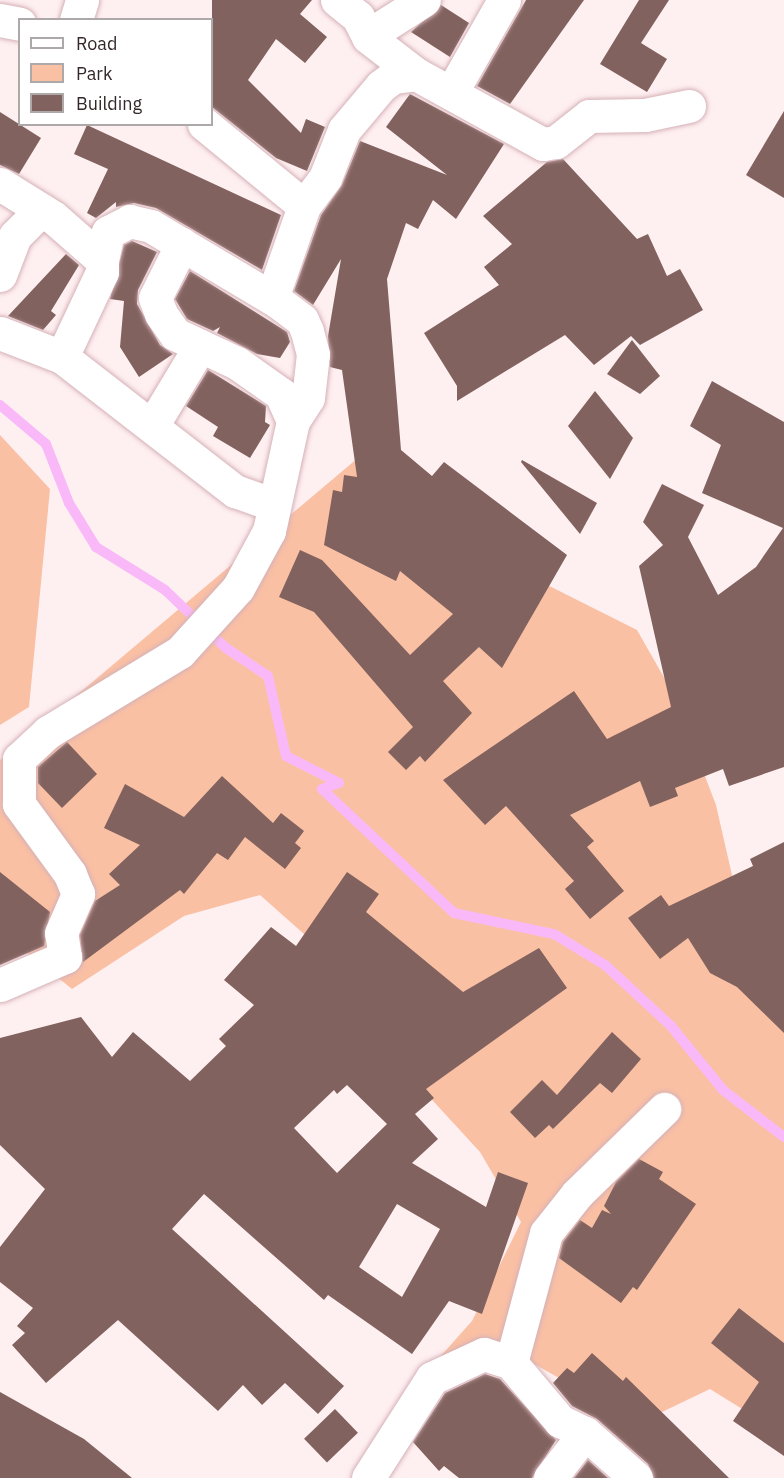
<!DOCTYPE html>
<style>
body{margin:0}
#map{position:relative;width:784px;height:1478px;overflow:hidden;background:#feeff1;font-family:"IBM Plex Sans",sans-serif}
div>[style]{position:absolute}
.green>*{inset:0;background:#fac0a4}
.stream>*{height:10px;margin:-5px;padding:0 5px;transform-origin:5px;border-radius:5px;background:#f9b9f8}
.building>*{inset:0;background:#81625e;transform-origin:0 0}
.roads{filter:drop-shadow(0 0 2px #d5b1b7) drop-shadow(0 0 2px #d5b1b7)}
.minor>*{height:33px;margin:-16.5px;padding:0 16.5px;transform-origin:16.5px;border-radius:16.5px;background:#fff}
span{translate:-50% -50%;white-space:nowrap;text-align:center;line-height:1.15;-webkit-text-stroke:6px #fff;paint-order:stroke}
.legend{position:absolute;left:18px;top:18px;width:195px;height:108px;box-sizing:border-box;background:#fff;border:2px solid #aea9a9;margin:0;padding:8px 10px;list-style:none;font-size:18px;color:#342729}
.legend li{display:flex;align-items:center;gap:12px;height:30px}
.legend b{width:30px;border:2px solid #aea9a9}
</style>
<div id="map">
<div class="green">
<i style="clip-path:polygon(0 435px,50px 489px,29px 707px,0 725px)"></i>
<i style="clip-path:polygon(365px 452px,414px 518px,637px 630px,674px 695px,716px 805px,734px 884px,784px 943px,784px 1435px,710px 1389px,639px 1423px,486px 1337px,423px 1376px,472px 1321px,521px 1222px,480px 1152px,378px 1041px,322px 950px,260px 895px,184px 916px,72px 989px,0 931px,0 760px)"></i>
</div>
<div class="stream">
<i style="left:0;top:405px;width:60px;rotate:40.3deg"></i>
<i style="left:46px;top:444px;width:63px;rotate:68.7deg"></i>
<i style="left:69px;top:503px;width:52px;rotate:58.5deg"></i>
<i style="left:96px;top:547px;width:81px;rotate:31.9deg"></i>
<i style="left:165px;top:590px;width:84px;rotate:43.6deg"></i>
<i style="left:226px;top:648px;width:50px;rotate:33.7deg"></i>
<i style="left:268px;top:676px;width:82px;rotate:77.3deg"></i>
<i style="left:286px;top:756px;width:59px;rotate:27deg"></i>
<i style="left:339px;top:783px;width:18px;rotate:161deg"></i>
<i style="left:322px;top:789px;width:181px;rotate:43.2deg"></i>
<i style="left:454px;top:913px;width:102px;rotate:11.9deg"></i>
<i style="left:554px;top:934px;width:60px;rotate:31.3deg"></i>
<i style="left:605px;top:965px;width:90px;rotate:42.7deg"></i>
<i style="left:671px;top:1026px;width:82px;rotate:50.9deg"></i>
<i style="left:723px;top:1090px;width:77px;rotate:37.6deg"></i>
</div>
<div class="building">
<i style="clip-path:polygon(212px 0,312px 0,300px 14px,327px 37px,305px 63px,276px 39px,248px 80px,301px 133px,306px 119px,325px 127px,307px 171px,276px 158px,212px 107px)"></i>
<i style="clip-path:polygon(526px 0,584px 0,510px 104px,477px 86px)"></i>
<i style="clip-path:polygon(639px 0,669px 0,641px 43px,667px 59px,647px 92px,600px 64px)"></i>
<i style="clip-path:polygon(441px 5px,469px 23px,450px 57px,411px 32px)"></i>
<i style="clip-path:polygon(410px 94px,504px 144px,456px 219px,433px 200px,418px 229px,406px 223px,387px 279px,401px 450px,432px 476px,444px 462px,567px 555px,502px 668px,479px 647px,443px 681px,472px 713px,425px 762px,420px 756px,406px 770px,388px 752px,413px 727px,314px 612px,279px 597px,300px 550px,322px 560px,410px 655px,453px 614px,400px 571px,396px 581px,324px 545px,333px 490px,342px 492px,344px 475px,357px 477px,342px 370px,330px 367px,328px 336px,341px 259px,313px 305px,294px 291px,321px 215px,342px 185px,360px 141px,447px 175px,386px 127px)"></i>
<i style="clip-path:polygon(784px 111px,784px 198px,746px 175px)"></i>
<i style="clip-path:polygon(0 112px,41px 138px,19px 174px,0 165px)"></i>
<i style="clip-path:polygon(87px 125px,281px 215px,262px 270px,156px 208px,134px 203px,116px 207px,116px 202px,96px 218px,87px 213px,108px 169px,74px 154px)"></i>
<i style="clip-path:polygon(563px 159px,637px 239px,648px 234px,667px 276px,680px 269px,703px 310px,640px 345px,631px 336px,594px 365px,565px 335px,457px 401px,457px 386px,424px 333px,499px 285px,484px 267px,512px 244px,483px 216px,547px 162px)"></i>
<i style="clip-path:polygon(132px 241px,157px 252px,138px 290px,137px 304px,160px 345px,173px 354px,139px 377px,120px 347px,124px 301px,110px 299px,124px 245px)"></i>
<i style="clip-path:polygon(66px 254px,79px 265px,51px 311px,56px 315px,43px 330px,8px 316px)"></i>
<i style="clip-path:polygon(190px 271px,287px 332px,290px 342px,280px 358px,257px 354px,217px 333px,220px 327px,213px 331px,187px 319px,175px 299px)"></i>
<i style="clip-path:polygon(632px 340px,660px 376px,640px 394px,607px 374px)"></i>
<i style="clip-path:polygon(208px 370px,266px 406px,265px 422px,270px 425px,250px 458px,213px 436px,218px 427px,186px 406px)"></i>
<i style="clip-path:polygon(712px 381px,784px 422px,784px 767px,729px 786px,723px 769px,675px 788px,678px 796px,650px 807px,640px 781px,570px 815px,594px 841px,587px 847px,624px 891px,590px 919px,565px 889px,574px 881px,506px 806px,485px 825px,443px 780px,574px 691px,607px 739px,671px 707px,639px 566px,663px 545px,643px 522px,662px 484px,704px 505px,688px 537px,718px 595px,756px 567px,783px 528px,702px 493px,721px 445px,690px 426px)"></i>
<i style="clip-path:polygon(595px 391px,633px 438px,610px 479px,568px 426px)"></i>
<i style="clip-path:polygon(522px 460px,597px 503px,580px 534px,521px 462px)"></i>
<i style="clip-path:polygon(67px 742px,97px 774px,62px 808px,38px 783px,38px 767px)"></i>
<i style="clip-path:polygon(222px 776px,273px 823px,281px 813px,304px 831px,295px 843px,301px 848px,285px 869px,245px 837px,228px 860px,217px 853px,184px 894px,180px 890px,83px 962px,80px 935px,95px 901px,120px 885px,109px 874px,140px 845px,104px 828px,125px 784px,184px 817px)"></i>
<i style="clip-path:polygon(784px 842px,784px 1033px,737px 987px,710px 973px,688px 938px,660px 959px,628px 918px,661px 895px,669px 906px,753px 866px,750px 859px)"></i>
<i style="clip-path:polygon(0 872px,50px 912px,44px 946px,0 965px)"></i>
<i style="clip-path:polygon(evenodd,347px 872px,379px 894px,366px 912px,463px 992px,539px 948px,567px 988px,426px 1089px,434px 1098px,415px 1114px,438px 1139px,412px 1163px,486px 1207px,498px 1172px,528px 1183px,482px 1314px,449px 1301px,412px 1354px,328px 1295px,324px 1300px,204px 1194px,172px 1229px,344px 1386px,318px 1414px,285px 1383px,262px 1405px,243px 1385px,218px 1411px,118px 1320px,46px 1383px,12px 1345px,25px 1333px,17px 1326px,33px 1308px,0 1282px,0 1247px,45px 1189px,0 1145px,0 1038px,81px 1017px,112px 1057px,133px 1032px,190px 1081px,226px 1046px,219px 1039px,254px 1005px,224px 980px,271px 927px,296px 946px,347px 872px,347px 1085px,387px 1124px,337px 1173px,294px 1128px,334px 1090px,337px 1094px,347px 1085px,347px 872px,397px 1204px,440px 1229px,402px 1297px,359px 1267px,397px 1204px)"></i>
<i style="clip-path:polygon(612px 1032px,641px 1059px,612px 1093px,600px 1083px,553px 1129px,549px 1125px,535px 1138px,510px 1112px,542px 1080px,557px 1095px)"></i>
<i style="clip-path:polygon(639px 1159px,663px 1172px,659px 1179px,696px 1204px,637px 1290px,633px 1287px,621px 1303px,559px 1258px,563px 1242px,580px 1220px,592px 1228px,602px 1210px,611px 1214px,604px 1206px,616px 1182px)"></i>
<i style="clip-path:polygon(739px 1308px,784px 1343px,784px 1456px,733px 1421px,759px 1382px,711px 1343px)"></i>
<i style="clip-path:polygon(592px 1353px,623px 1381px,626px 1377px,729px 1478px,654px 1478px,648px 1464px,597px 1419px,572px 1406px,553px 1383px,567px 1368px,574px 1373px)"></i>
<i style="clip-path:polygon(485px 1374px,500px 1379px,556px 1440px,532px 1478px,459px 1478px,444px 1466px,439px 1471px,413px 1442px,445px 1393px)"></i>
<i style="clip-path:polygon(0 1392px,84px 1439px,132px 1478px,0 1478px)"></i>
<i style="left:335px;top:1409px;width:33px;height:43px;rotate:46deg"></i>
<i style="clip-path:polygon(588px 1460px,608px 1478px,574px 1478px)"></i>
</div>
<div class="roads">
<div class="minor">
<i style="left:337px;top:0;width:27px;rotate:39deg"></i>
<i style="left:358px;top:17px;width:22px;rotate:63deg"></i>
<i style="left:368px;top:37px;width:61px;rotate:37.6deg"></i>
<i style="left:416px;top:74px;width:145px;rotate:28.9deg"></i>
<i style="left:543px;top:144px;width:13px;rotate:-9deg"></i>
<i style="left:556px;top:142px;width:42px;rotate:-38.2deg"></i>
<i style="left:589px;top:116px;width:56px;rotate:-1deg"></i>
<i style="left:645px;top:115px;width:45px;rotate:-11.6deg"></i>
<i style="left:0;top:20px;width:20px;rotate:11deg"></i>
<i style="left:76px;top:20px;width:21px;rotate:-73deg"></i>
<i style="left:369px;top:35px;width:65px;rotate:-32.5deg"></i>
<i style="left:451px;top:93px;width:107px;rotate:-60.3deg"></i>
<i style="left:204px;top:124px;width:129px;rotate:39.4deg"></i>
<i style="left:0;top:184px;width:62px;rotate:31.9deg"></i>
<i style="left:53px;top:217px;width:65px;rotate:41.3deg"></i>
<i style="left:102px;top:260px;width:12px;rotate:90deg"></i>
<i style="left:102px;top:272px;width:94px;rotate:115.2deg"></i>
<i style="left:182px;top:244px;width:60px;rotate:116.6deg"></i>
<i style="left:155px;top:298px;width:17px;rotate:69deg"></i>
<i style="left:161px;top:314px;width:24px;rotate:55deg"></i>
<i style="left:175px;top:334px;width:68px;rotate:25.1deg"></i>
<i style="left:237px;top:363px;width:54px;rotate:35.2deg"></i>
<i style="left:281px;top:394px;width:30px;rotate:66deg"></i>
<i style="left:0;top:275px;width:42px;rotate:-69deg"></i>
<i style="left:15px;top:236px;width:37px;rotate:-45deg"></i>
<i style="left:272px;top:298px;width:97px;rotate:-70.8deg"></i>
<i style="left:304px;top:206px;width:35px;rotate:-53deg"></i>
<i style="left:325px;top:178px;width:52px;rotate:-68.4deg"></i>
<i style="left:344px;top:130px;width:57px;rotate:-49.9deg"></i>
<i style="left:381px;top:86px;width:15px;rotate:-37deg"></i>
<i style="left:393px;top:77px;width:23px;rotate:-7deg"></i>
<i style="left:0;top:333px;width:66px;rotate:21.2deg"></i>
<i style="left:62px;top:357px;width:219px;rotate:37.8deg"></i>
<i style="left:235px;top:491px;width:41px;rotate:19.7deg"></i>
<i style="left:152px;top:426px;width:91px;rotate:-58.9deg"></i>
<i style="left:0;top:985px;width:71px;rotate:-23.3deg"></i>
<i style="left:65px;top:957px;width:24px;rotate:-99deg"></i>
<i style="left:61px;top:933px;width:43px;rotate:-66.4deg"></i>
<i style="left:78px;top:894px;width:22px;rotate:-112deg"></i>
<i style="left:70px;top:874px;width:87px;rotate:-126.1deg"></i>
<i style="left:19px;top:804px;width:45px;rotate:-90deg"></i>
<i style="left:19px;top:759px;width:40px;rotate:-43deg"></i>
<i style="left:48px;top:732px;width:154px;rotate:-31.2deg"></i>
<i style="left:180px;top:652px;width:86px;rotate:-47.8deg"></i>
<i style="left:238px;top:588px;width:65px;rotate:-61.5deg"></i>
<i style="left:269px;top:531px;width:113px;rotate:-77.7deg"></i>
<i style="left:293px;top:421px;width:27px;rotate:-57deg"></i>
<i style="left:308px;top:398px;width:44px;rotate:-83.5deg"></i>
<i style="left:313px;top:354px;width:24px;rotate:-105deg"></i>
<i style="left:307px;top:331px;width:12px;rotate:-114deg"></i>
<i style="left:302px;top:320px;width:34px;rotate:-143deg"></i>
<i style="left:275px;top:300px;width:144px;rotate:-149.2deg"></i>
<i style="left:151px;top:226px;width:22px;rotate:-167deg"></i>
<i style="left:130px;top:221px;width:25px;rotate:153deg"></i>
<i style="left:108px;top:232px;width:29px;rotate:102deg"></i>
<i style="left:511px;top:1363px;width:135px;rotate:-74.9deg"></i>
<i style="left:546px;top:1233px;width:50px;rotate:-51.5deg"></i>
<i style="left:577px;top:1194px;width:122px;rotate:-44.3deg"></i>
<i style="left:368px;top:1478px;width:119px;rotate:-57.4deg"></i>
<i style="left:432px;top:1378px;width:57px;rotate:-24.8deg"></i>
<i style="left:484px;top:1354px;width:28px;rotate:18deg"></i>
<i style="left:511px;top:1363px;width:76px;rotate:49.8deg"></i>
<i style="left:560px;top:1421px;width:28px;rotate:26deg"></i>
<i style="left:585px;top:1433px;width:68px;rotate:41.4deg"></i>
<i style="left:550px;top:1478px;width:57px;rotate:-52.1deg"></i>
</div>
</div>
<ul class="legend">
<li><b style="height:8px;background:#fff"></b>Road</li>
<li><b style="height:16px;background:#fac0a4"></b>Park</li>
<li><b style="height:16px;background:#81625e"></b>Building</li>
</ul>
</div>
